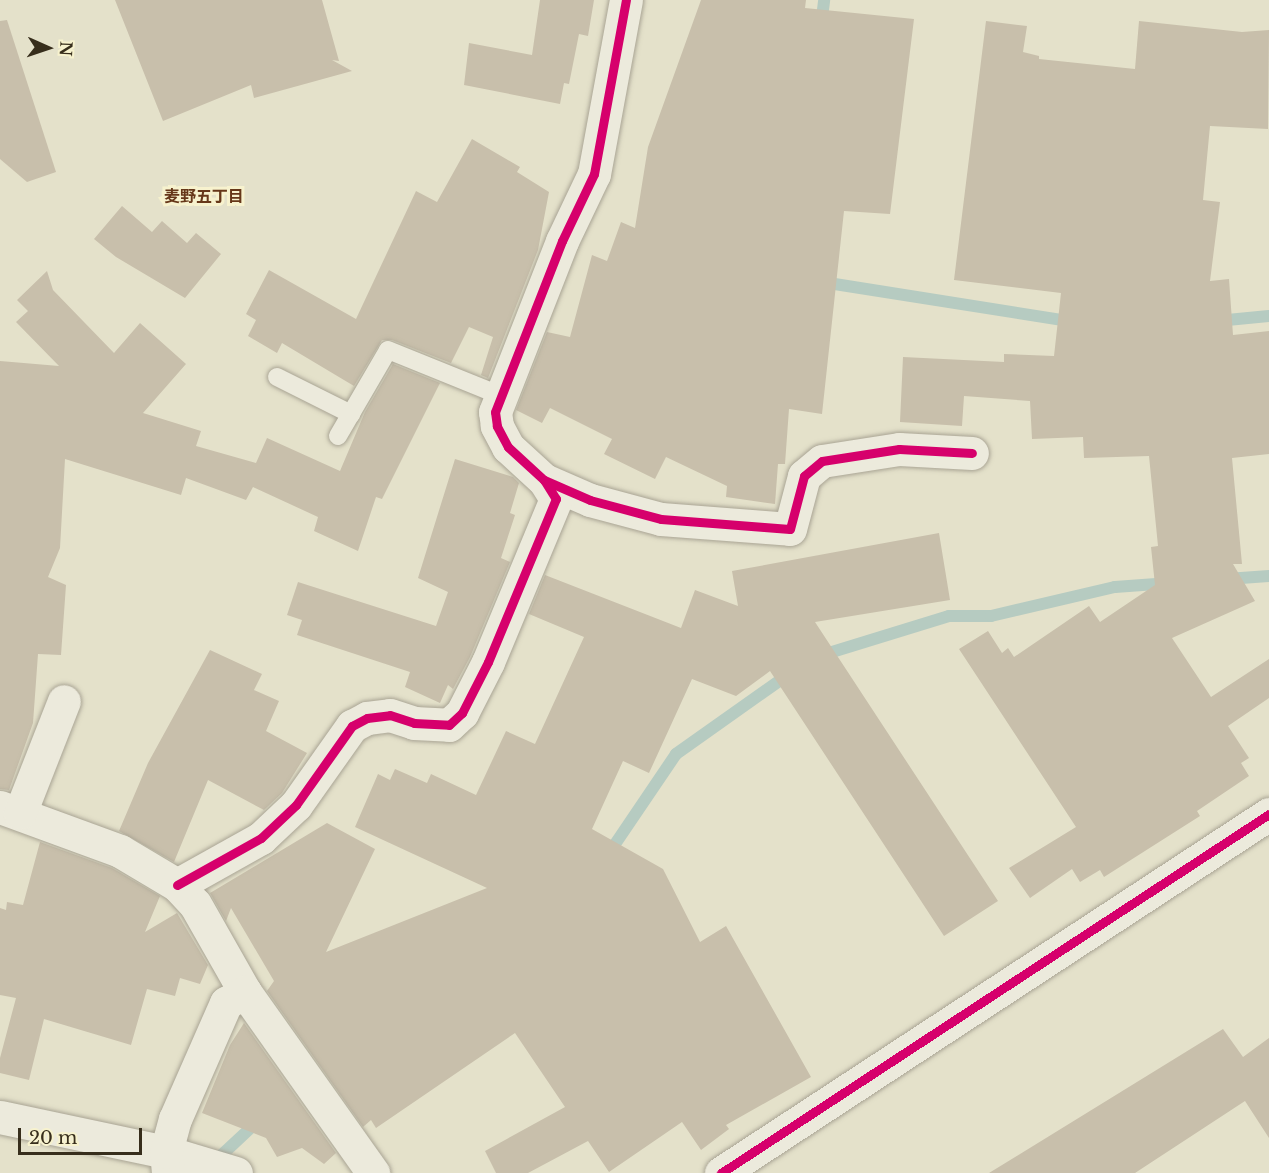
<!DOCTYPE html>
<meta charset="utf-8">
<style>
body{margin:0}
#map{position:relative;width:1269px;height:1173px;overflow:hidden;background:#e4e1ca;font-family:"Libre Baskerville","Noto Sans JP",serif}
div>[style]{position:absolute}
.stream>*{height:12px;margin:-6px;padding:0 6px;transform-origin:6px;border-radius:6px;background:#b6cbc1}
.building>*{inset:0;background:#c8bfab}
.roads{filter:drop-shadow(0 0 2px #a9a494) drop-shadow(0 0 2px #a9a494)}
.service>*{height:18px;margin:-9px;padding:0 9px;transform-origin:9px;border-radius:9px;background:#eceadc}
.minor>*{height:33px;margin:-16.5px;padding:0 16.5px;transform-origin:16.5px;border-radius:16.5px;background:#eceadc}
.cycleway>*{height:9px;margin:-4.5px;padding:0 4.5px;transform-origin:4.5px;border-radius:4.5px;background:#d6006c}
span{translate:-50% -50%;white-space:nowrap;text-align:center;line-height:1.15;-webkit-text-stroke:6px #f7f2ce;paint-order:stroke}
.neighbourhood-label{font-size:16px;color:#663719;font-weight:700}
.north{position:absolute;left:18px;top:18px;width:60px;height:60px;-webkit-text-stroke:4px #f7f2ce;paint-order:stroke;rotate:93deg;font-size:16px;font-weight:700;line-height:24px;text-align:center;color:#372e1c}
.north::after{content:'';display:block;margin:auto;width:21px;height:27px;background:#372e1c;clip-path:polygon(50% 0,100% 100%,50% 72%,0 100%)}
.scale{position:absolute;left:18px;top:1128px;width:124px;height:27px;box-sizing:border-box;border:3px solid #372e1c;border-top:0;padding-left:8px;font-size:18px;line-height:21px;white-space:nowrap;color:#372e1c;-webkit-text-stroke:4px #f7f2ce;paint-order:stroke}
</style>
<div id="map">
<div class="stream">
<i style="left:821px;top:26px;width:26px;rotate:-83deg"></i>
<i style="left:822px;top:282px;width:255px;rotate:9deg"></i>
<i style="left:1217px;top:321px;width:52px;rotate:-5.5deg"></i>
<i style="left:1227px;top:579px;width:42px;rotate:-4.1deg"></i>
<i style="left:819px;top:656px;width:136px;rotate:-17.1deg"></i>
<i style="left:949px;top:616px;width:42px"></i>
<i style="left:991px;top:616px;width:127px;rotate:-13.2deg"></i>
<i style="left:1115px;top:587px;width:55px;rotate:-4.2deg"></i>
<i style="left:607px;top:856px;width:123px;rotate:-55.9deg"></i>
<i style="left:676px;top:754px;width:138px;rotate:-35.3deg"></i>
<i style="left:212px;top:1164px;width:64px;rotate:-43.1deg"></i>
</div>
<div class="building">
<i style="clip-path:polygon(115px 0,322px 0,339px 61px,332px 60px,352px 71px,254px 98px,251px 85px,163px 121px)"></i>
<i style="clip-path:polygon(540px 0,594px 0,588px 36px,579px 34px,569px 84px,564px 83px,560px 104px,464px 85px,469px 43px,532px 55px)"></i>
<i style="clip-path:polygon(701px 0,806px 0,805px 8px,914px 19px,890px 214px,844px 211px,822px 414px,789px 409px,785px 464px,778px 464px,775px 504px,726px 497px,727px 486px,666px 457px,655px 479px,604px 454px,612px 439px,550px 408px,542px 423px,516px 410px,547px 332px,570px 337px,592px 255px,607px 261px,621px 222px,635px 228px,648px 147px)"></i>
<i style="clip-path:polygon(7px 20px,56px 172px,27px 182px,0 159px,0 21px)"></i>
<i style="clip-path:polygon(986px 21px,1027px 26px,1023px 52px,1039px 56px,1039px 59px,1135px 69px,1139px 21px,1242px 32px,1269px 30px,1268px 129px,1210px 126px,1203px 200px,1220px 202px,1210px 281px,1229px 279px,1233px 335px,1269px 331px,1269px 454px,1232px 458px,1242px 564px,1233px 564px,1255px 601px,1172px 638px,1211px 697px,1269px 659px,1269px 698px,1228px 726px,1249px 758px,1241px 763px,1249px 776px,1197px 811px,1200px 816px,1104px 877px,1100px 870px,1080px 882px,1072px 869px,1030px 898px,1009px 868px,1076px 827px,959px 649px,988px 631px,1002px 653px,1008px 648px,1014px 657px,1089px 606px,1100px 622px,1155px 585px,1151px 547px,1158px 546px,1149px 456px,1084px 458px,1083px 437px,1032px 439px,1030px 401px,964px 396px,962px 426px,900px 422px,903px 357px,1004px 362px,1004px 354px,1054px 356px,1061px 293px,954px 280px)"></i>
<i style="clip-path:polygon(472px 139px,520px 167px,517px 172px,549px 192px,538px 250px,488px 378px,481px 375px,493px 337px,469px 327px,451px 363px,392px 340px,382px 340px,354px 386px,282px 343px,277px 353px,248px 336px,256px 320px,246px 314px,269px 270px,356px 319px,416px 191px,437px 202px)"></i>
<i style="clip-path:polygon(122px 206px,152px 232px,162px 221px,187px 243px,196px 233px,221px 254px,185px 298px,116px 257px,94px 239px)"></i>
<i style="clip-path:polygon(47px 271px,53px 290px,114px 353px,140px 323px,186px 364px,143px 413px,201px 431px,196px 446px,256px 463px,267px 438px,340px 471px,365px 412px,393px 364px,440px 383px,382px 499px,376px 497px,358px 551px,314px 531px,318px 517px,253px 487px,246px 500px,186px 478px,181px 495px,65px 459px,60px 548px,48px 577px,66px 585px,61px 655px,38px 654px,33px 723px,9px 790px,0 789px,0 361px,59px 366px,16px 322px,28px 311px,17px 300px)"></i>
<i style="clip-path:polygon(455px 459px,513px 477px,519px 483px,510px 513px,515px 515px,501px 558px,510px 562px,470px 657px,453px 689px,448px 685px,440px 703px,405px 687px,410px 672px,297px 635px,302px 620px,287px 615px,298px 582px,436px 626px,448px 592px,418px 578px)"></i>
<i style="clip-path:polygon(939px 533px,950px 600px,815px 622px,998px 901px,944px 936px,770px 671px,736px 696px,692px 679px,649px 773px,623px 761px,592px 829px,663px 869px,700px 942px,726px 926px,811px 1077px,726px 1125px,729px 1129px,701px 1150px,682px 1122px,609px 1172px,588px 1141px,528px 1173px,496px 1173px,485px 1151px,565px 1107px,515px 1033px,376px 1128px,371px 1120px,363px 1127px,267px 991px,274px 981px,231px 908px,226px 921px,210px 893px,327px 823px,375px 849px,326px 952px,487px 888px,355px 827px,378px 774px,390px 780px,395px 769px,427px 783px,431px 774px,476px 795px,506px 731px,535px 744px,584px 637px,529px 614px,545px 575px,681px 628px,695px 590px,738px 606px,732px 571px)"></i>
<i style="clip-path:polygon(210px 650px,262px 674px,254px 690px,279px 701px,266px 731px,307px 753px,282px 793px,264px 810px,208px 780px,174px 862px,119px 831px,148px 763px)"></i>
<i style="clip-path:polygon(40px 842px,112px 868px,160px 896px,145px 932px,177px 913px,208px 965px,200px 984px,180px 978px,175px 996px,147px 989px,131px 1045px,44px 1019px,29px 1080px,0 1073px,0 1058px,16px 998px,0 995px,0 908px,6px 910px,7px 902px,23px 905px)"></i>
<i style="clip-path:polygon(244px 1023px,336px 1153px,324px 1164px,302px 1148px,277px 1157px,266px 1138px,202px 1113px,230px 1045px)"></i>
<i style="clip-path:polygon(1223px 1029px,1243px 1057px,1269px 1038px,1269px 1138px,1245px 1101px,1135px 1173px,989px 1173px)"></i>
</div>
<div class="roads">
<div class="service">
<i style="left:277px;top:377px;width:83px;rotate:26.6deg"></i>
<i style="left:338px;top:436px;width:99px;rotate:-59.8deg"></i>
<i style="left:388px;top:350px;width:123px;rotate:22deg"></i>
</div>
<div class="minor">
<i style="left:544px;top:480px;width:50px;rotate:23.5deg"></i>
<i style="left:590px;top:500px;width:73px;rotate:15deg"></i>
<i style="left:661px;top:519px;width:129px;rotate:4.4deg"></i>
<i style="left:790px;top:529px;width:55px;rotate:-75.2deg"></i>
<i style="left:804px;top:476px;width:23px;rotate:-40deg"></i>
<i style="left:822px;top:461px;width:78px;rotate:-8.9deg"></i>
<i style="left:899px;top:449px;width:73px;rotate:3.1deg"></i>
<i style="left:0;top:807px;width:128px;rotate:20.1deg"></i>
<i style="left:120px;top:851px;width:66px;rotate:30.8deg"></i>
<i style="left:177px;top:885px;width:26px;rotate:47deg"></i>
<i style="left:195px;top:904px;width:101px;rotate:60.4deg"></i>
<i style="left:245px;top:992px;width:222px;rotate:54.7deg"></i>
<i style="left:20px;top:813px;width:120px;rotate:-68.6deg"></i>
<i style="left:177px;top:885px;width:96px;rotate:-29.2deg"></i>
<i style="left:261px;top:838px;width:48px;rotate:-43.3deg"></i>
<i style="left:296px;top:805px;width:97px;rotate:-54.7deg"></i>
<i style="left:352px;top:726px;width:17px;rotate:-28deg"></i>
<i style="left:367px;top:718px;width:23px;rotate:-7deg"></i>
<i style="left:390px;top:715px;width:25px;rotate:18deg"></i>
<i style="left:414px;top:723px;width:35px;rotate:3deg"></i>
<i style="left:449px;top:725px;width:18px;rotate:-43deg"></i>
<i style="left:462px;top:713px;width:57px;rotate:-63deg"></i>
<i style="left:488px;top:662px;width:177px;rotate:-67.4deg"></i>
<i style="left:556px;top:499px;width:22px;rotate:-122deg"></i>
<i style="left:544px;top:480px;width:49px;rotate:-137.5deg"></i>
<i style="left:508px;top:447px;width:24px;rotate:-118deg"></i>
<i style="left:497px;top:426px;width:14px;rotate:-98deg"></i>
<i style="left:495px;top:412px;width:184px;rotate:-68.6deg"></i>
<i style="left:562px;top:241px;width:74px;rotate:-64.5deg"></i>
<i style="left:594px;top:174px;width:177px;rotate:-79.6deg"></i>
<i style="left:0;top:1117px;width:170px;rotate:11.9deg"></i>
<i style="left:166px;top:1152px;width:73px;rotate:16.7deg"></i>
<i style="left:168px;top:1173px;width:21px;rotate:-95deg"></i>
<i style="left:166px;top:1152px;width:34px;rotate:-75deg"></i>
<i style="left:175px;top:1119px;width:127px;rotate:-66.3deg"></i>
<i style="left:226px;top:1003px;width:22px;rotate:-30deg"></i>
<i style="left:721px;top:1173px;width:655px;rotate:-33.23deg"></i>
</div>
</div>
<div class="cycleway">
<i style="left:544px;top:480px;width:50px;rotate:23.5deg"></i>
<i style="left:590px;top:500px;width:73px;rotate:15deg"></i>
<i style="left:661px;top:519px;width:129px;rotate:4.4deg"></i>
<i style="left:790px;top:529px;width:55px;rotate:-75.2deg"></i>
<i style="left:804px;top:476px;width:23px;rotate:-40deg"></i>
<i style="left:822px;top:461px;width:78px;rotate:-8.9deg"></i>
<i style="left:899px;top:449px;width:73px;rotate:3.1deg"></i>
<i style="left:177px;top:885px;width:96px;rotate:-29.2deg"></i>
<i style="left:261px;top:838px;width:48px;rotate:-43.3deg"></i>
<i style="left:296px;top:805px;width:97px;rotate:-54.7deg"></i>
<i style="left:352px;top:726px;width:17px;rotate:-28deg"></i>
<i style="left:367px;top:718px;width:23px;rotate:-7deg"></i>
<i style="left:390px;top:715px;width:25px;rotate:18deg"></i>
<i style="left:414px;top:723px;width:35px;rotate:3deg"></i>
<i style="left:449px;top:725px;width:18px;rotate:-43deg"></i>
<i style="left:462px;top:713px;width:57px;rotate:-63deg"></i>
<i style="left:488px;top:662px;width:177px;rotate:-67.4deg"></i>
<i style="left:556px;top:499px;width:22px;rotate:-122deg"></i>
<i style="left:544px;top:480px;width:49px;rotate:-137.5deg"></i>
<i style="left:508px;top:447px;width:24px;rotate:-118deg"></i>
<i style="left:497px;top:426px;width:14px;rotate:-98deg"></i>
<i style="left:495px;top:412px;width:184px;rotate:-68.6deg"></i>
<i style="left:562px;top:241px;width:74px;rotate:-64.5deg"></i>
<i style="left:594px;top:174px;width:177px;rotate:-79.6deg"></i>
<i style="left:721px;top:1173px;width:655px;rotate:-33.23deg"></i>
</div>
<div class="neighbourhood-label">
<span style="left:204px;top:196px">麦野五丁目</span>
</div>
<div class="north">N</div>
<div class="scale">20 m</div>
</div>
